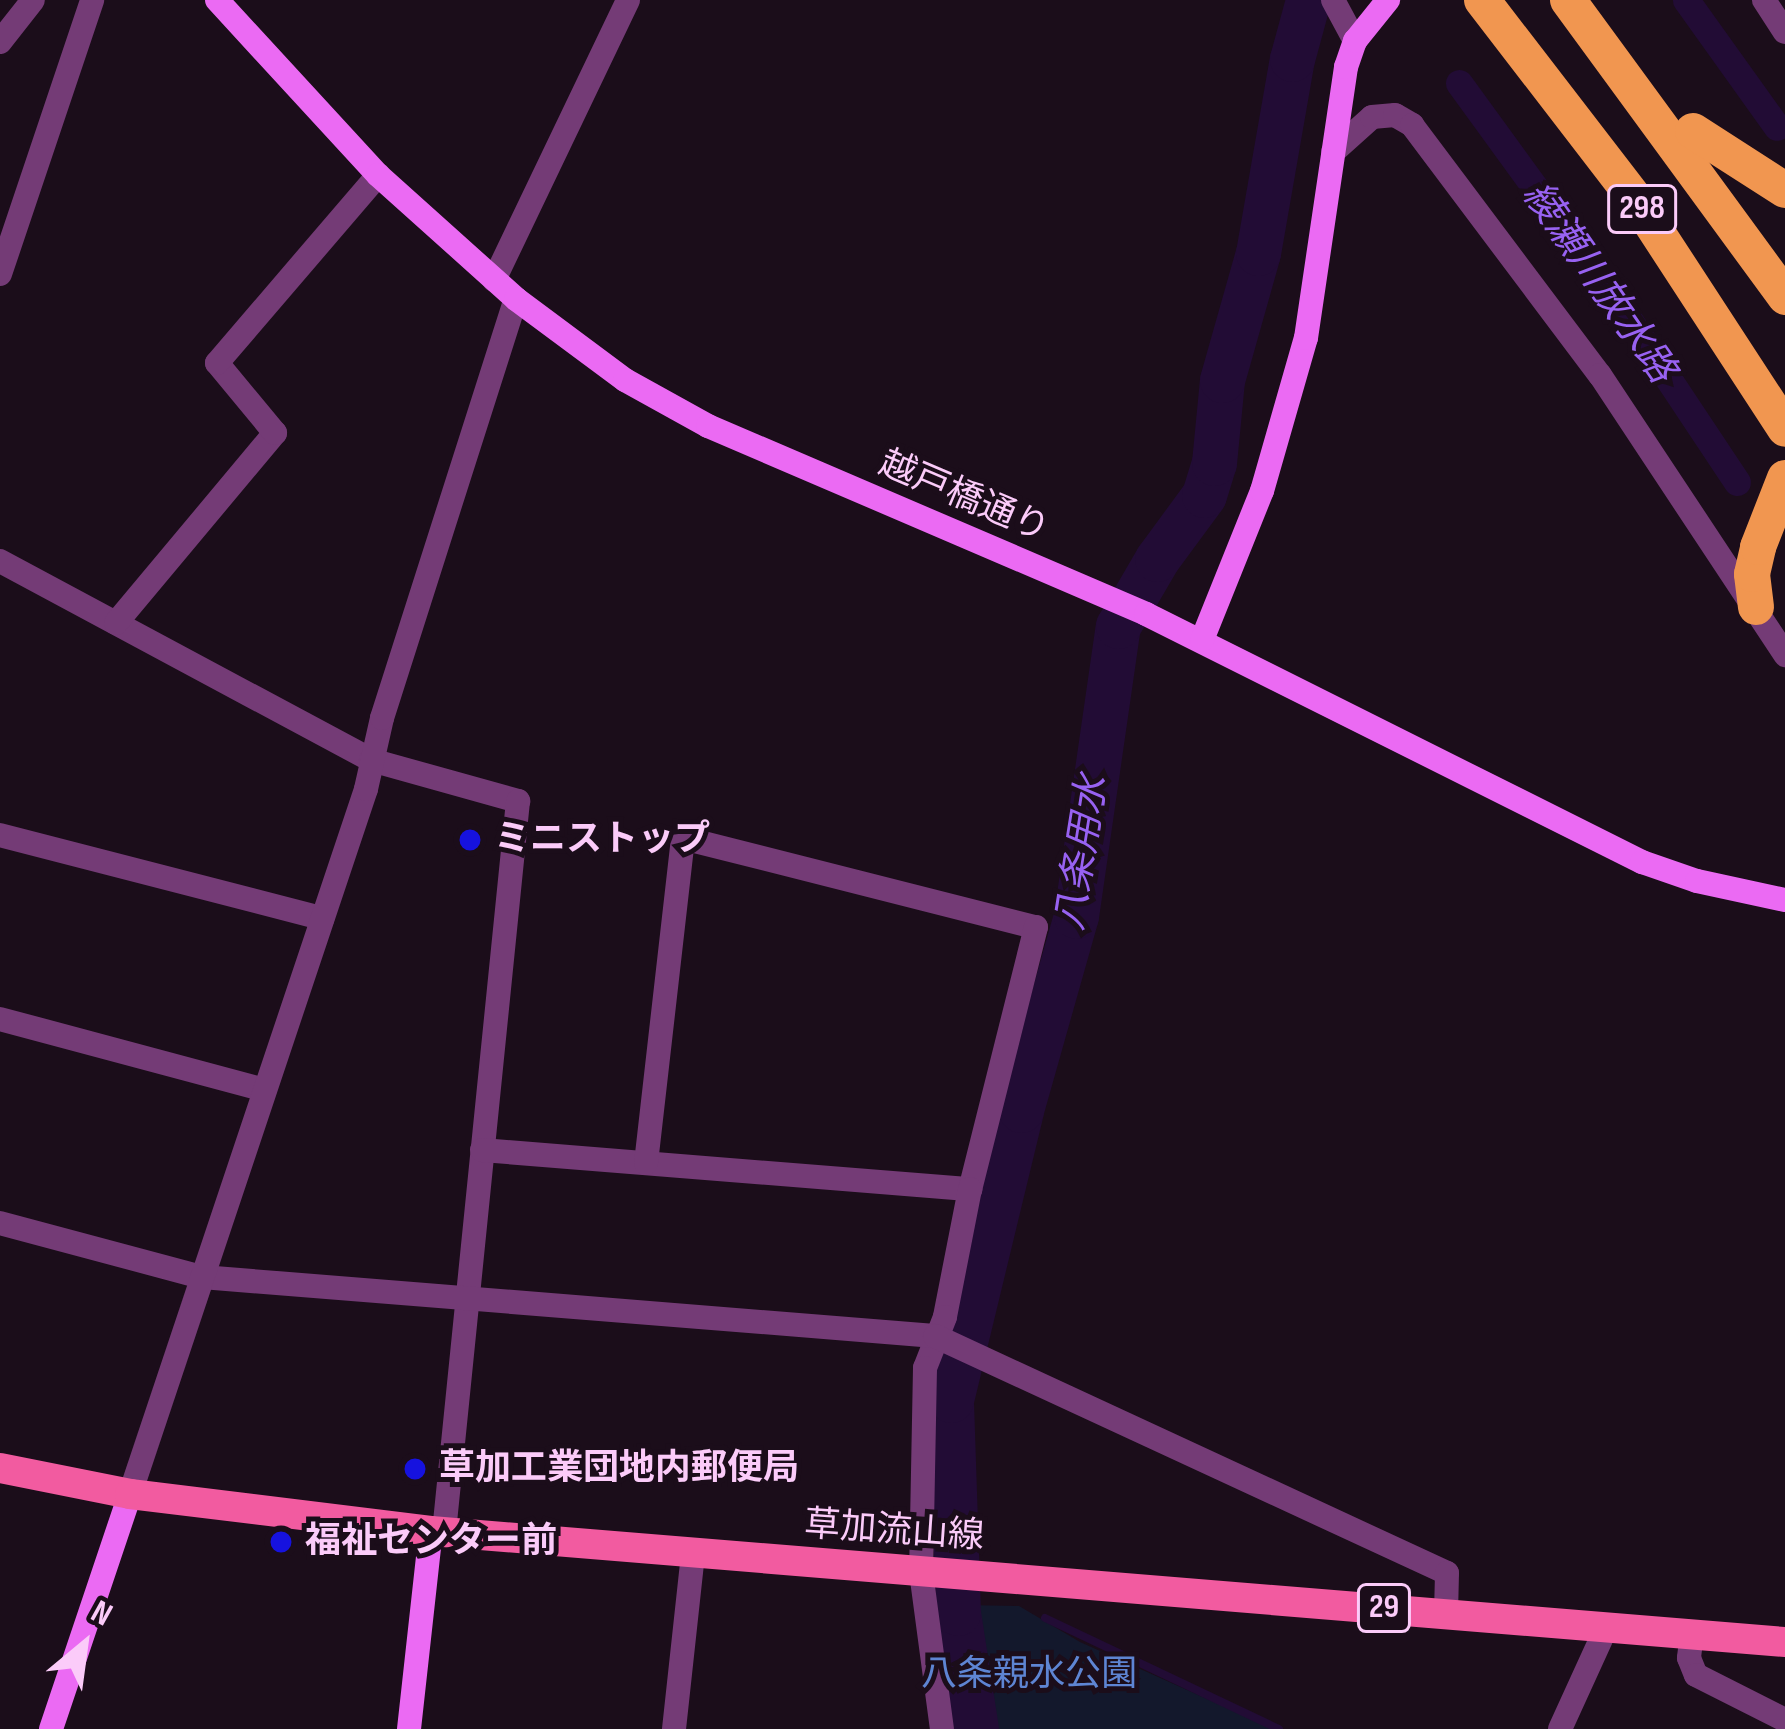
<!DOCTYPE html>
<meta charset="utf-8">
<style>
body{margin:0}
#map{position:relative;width:1785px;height:1729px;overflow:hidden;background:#1b0d1a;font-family:"Sofia Sans Condensed","Noto Sans JP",sans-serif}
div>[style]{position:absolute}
.green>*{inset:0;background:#13182c}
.stream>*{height:8px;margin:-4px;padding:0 4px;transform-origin:4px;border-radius:4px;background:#220c35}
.canal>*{height:27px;margin:-13.5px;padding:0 13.5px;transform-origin:13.5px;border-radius:13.5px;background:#220c35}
.river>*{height:45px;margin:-22.5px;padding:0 22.5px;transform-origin:22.5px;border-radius:22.5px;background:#220c35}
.street>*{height:24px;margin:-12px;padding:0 12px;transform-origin:12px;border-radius:12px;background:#743b76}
.secondary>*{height:24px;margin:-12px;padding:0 12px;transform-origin:12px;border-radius:12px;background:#eb6af3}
.primary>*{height:30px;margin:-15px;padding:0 15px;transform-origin:15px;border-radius:15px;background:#f25ba0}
.highway>*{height:36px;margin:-18px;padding:0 18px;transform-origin:18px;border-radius:18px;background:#f19650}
.dots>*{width:33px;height:33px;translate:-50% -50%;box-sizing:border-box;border:6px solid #1b0d1a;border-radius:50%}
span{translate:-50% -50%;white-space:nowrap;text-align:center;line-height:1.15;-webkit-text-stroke:10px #1b0d1a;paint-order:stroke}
.shield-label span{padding:3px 9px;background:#1b0d1a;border:3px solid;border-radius:9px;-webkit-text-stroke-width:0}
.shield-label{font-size:33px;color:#fbcbf9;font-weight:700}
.street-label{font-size:36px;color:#fbcbf9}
.poi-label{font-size:36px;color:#fbcbf9;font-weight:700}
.left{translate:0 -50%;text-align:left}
.park-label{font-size:36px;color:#5e85d3}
.water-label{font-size:39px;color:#9862f2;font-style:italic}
.north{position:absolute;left:24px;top:1585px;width:120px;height:120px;-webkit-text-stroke:9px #1b0d1a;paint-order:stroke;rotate:29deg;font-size:33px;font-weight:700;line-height:48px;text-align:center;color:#fbcbf9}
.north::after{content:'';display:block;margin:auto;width:42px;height:54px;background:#fbcbf9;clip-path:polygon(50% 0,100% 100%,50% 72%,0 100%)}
</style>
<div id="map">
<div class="green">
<i style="clip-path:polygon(962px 1605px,1019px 1606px,1080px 1642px,1274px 1729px,985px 1729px)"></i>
</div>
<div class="stream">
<i style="left:1045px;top:1618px;width:259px;rotate:25.4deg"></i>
</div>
<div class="canal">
<i style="left:1686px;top:0;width:156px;rotate:54.4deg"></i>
<i style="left:1459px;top:83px;width:253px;rotate:54deg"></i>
<i style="left:1608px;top:288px;width:233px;rotate:56.4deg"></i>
</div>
<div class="river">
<i style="left:976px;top:1729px;width:117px;rotate:-98.8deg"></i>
<i style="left:958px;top:1613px;width:213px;rotate:-91.9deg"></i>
<i style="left:951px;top:1400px;width:298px;rotate:-76.4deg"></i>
<i style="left:1021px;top:1110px;width:202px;rotate:-74.2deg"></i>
<i style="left:1076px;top:916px;width:293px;rotate:-81.8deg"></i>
<i style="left:1118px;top:626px;width:78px;rotate:-59.8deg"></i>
<i style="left:1157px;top:559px;width:79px;rotate:-53.7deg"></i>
<i style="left:1204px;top:495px;width:34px;rotate:-73deg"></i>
<i style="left:1214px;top:463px;width:83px;rotate:-84.5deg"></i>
<i style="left:1222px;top:380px;width:132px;rotate:-74.2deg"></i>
<i style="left:1258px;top:253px;width:197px;rotate:-80.1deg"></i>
<i style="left:1292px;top:59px;width:61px;rotate:-74.8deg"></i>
</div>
<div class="street">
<i style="left:1333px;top:0;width:47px;rotate:61.8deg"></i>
<i style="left:1764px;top:0;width:38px;rotate:57deg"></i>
<i style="left:0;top:42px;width:53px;rotate:-51.8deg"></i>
<i style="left:1333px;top:152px;width:52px;rotate:-41.9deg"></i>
<i style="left:1372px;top:117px;width:23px;rotate:-5deg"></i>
<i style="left:1395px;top:115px;width:20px;rotate:30deg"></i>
<i style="left:1412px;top:125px;width:313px;rotate:53.1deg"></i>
<i style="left:1600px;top:375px;width:336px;rotate:56.5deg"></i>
<i style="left:0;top:274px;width:289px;rotate:-71.4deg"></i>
<i style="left:494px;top:280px;width:310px;rotate:-64.4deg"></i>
<i style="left:0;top:561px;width:421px;rotate:28.2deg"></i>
<i style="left:371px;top:760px;width:153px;rotate:15.6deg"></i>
<i style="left:518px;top:801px;width:735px;rotate:95.78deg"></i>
<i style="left:116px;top:623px;width:248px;rotate:-50.1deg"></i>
<i style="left:275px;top:433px;width:91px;rotate:-129.6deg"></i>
<i style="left:217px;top:363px;width:248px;rotate:-49.4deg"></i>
<i style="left:0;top:835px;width:333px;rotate:14.5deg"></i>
<i style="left:0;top:1019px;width:274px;rotate:15deg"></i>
<i style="left:482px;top:1150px;width:490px;rotate:4.6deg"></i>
<i style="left:646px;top:1163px;width:327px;rotate:-83.5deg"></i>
<i style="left:683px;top:838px;width:364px;rotate:14.2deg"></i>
<i style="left:1036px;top:927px;width:270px;rotate:104.1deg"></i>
<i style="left:970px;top:1189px;width:130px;rotate:101.1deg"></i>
<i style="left:945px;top:1317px;width:55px;rotate:111.4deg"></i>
<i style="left:925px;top:1368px;width:204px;rotate:91.1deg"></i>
<i style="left:921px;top:1572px;width:158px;rotate:82.4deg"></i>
<i style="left:0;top:1223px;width:209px;rotate:15deg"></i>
<i style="left:202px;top:1277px;width:735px;rotate:4.6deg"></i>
<i style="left:935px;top:1336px;width:564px;rotate:24.84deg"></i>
<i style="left:1447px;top:1573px;width:40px;rotate:91.4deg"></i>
<i style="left:130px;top:1494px;width:743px;rotate:-71.49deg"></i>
<i style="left:366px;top:789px;width:73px;rotate:-77.3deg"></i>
<i style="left:382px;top:718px;width:440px;rotate:-72.3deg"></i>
<i style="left:1692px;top:1633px;width:25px;rotate:97deg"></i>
<i style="left:1689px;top:1658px;width:18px;rotate:68deg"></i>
<i style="left:1696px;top:1675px;width:100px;rotate:26.8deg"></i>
<i style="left:674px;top:1729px;width:175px;rotate:-83.8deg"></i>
<i style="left:1560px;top:1729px;width:113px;rotate:-65.5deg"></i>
</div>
<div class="secondary">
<i style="left:217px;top:0;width:238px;rotate:47.4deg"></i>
<i style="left:378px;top:175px;width:186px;rotate:41.9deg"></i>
<i style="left:516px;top:299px;width:136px;rotate:36.6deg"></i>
<i style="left:625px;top:380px;width:95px;rotate:29deg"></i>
<i style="left:708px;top:426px;width:477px;rotate:23.2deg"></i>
<i style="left:1146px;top:614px;width:555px;rotate:26.57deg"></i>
<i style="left:1642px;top:862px;width:58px;rotate:19.1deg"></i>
<i style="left:1697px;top:881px;width:90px;rotate:12.2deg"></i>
<i style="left:1202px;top:640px;width:161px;rotate:-68.1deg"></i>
<i style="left:1262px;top:491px;width:159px;rotate:-74deg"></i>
<i style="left:1306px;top:338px;width:274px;rotate:-81.6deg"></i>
<i style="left:1346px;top:67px;width:28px;rotate:-71deg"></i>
<i style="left:1355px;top:41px;width:53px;rotate:-51.2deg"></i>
<i style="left:51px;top:1729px;width:248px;rotate:-71.4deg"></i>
<i style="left:409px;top:1729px;width:199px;rotate:-83.7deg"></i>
</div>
<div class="primary">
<i style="left:0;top:1468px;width:133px;rotate:11.3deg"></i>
<i style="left:130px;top:1494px;width:303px;rotate:7deg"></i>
<i style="left:431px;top:1531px;width:1359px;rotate:4.69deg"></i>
</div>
<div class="highway">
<i style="left:1482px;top:0;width:252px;rotate:52.4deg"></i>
<i style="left:1636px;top:200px;width:273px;rotate:56.9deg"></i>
<i style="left:1568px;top:0;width:368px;rotate:53.8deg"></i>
<i style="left:1693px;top:131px;width:109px;rotate:32.7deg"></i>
<i style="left:1756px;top:607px;width:33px;rotate:-97deg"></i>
<i style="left:1752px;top:574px;width:28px;rotate:-77deg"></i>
<i style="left:1758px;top:547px;width:74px;rotate:-68.6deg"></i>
</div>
<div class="dots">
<i style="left:470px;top:840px;background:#1612df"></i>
<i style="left:415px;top:1469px;background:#1612df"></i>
<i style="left:281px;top:1542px;background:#1612df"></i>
</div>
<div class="shield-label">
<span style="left:1642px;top:209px">298</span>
<span style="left:1384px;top:1608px">29</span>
</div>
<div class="street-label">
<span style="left:964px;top:497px;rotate:23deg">越戸橋通り</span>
<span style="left:894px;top:1531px;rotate:4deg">草加流山線</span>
</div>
<div class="poi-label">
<span class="left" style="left:494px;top:840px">ミニストップ</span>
<span class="left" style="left:439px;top:1469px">草加工業団地内郵便局</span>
<span class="left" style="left:305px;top:1542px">福祉センター前</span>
</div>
<div class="park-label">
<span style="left:1029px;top:1675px">八条親水公園</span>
</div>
<div class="water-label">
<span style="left:1598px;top:283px;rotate:55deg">綾瀬川放水路</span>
<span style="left:1083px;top:853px;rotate:-81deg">八条用水</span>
</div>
<div class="north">N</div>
</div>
